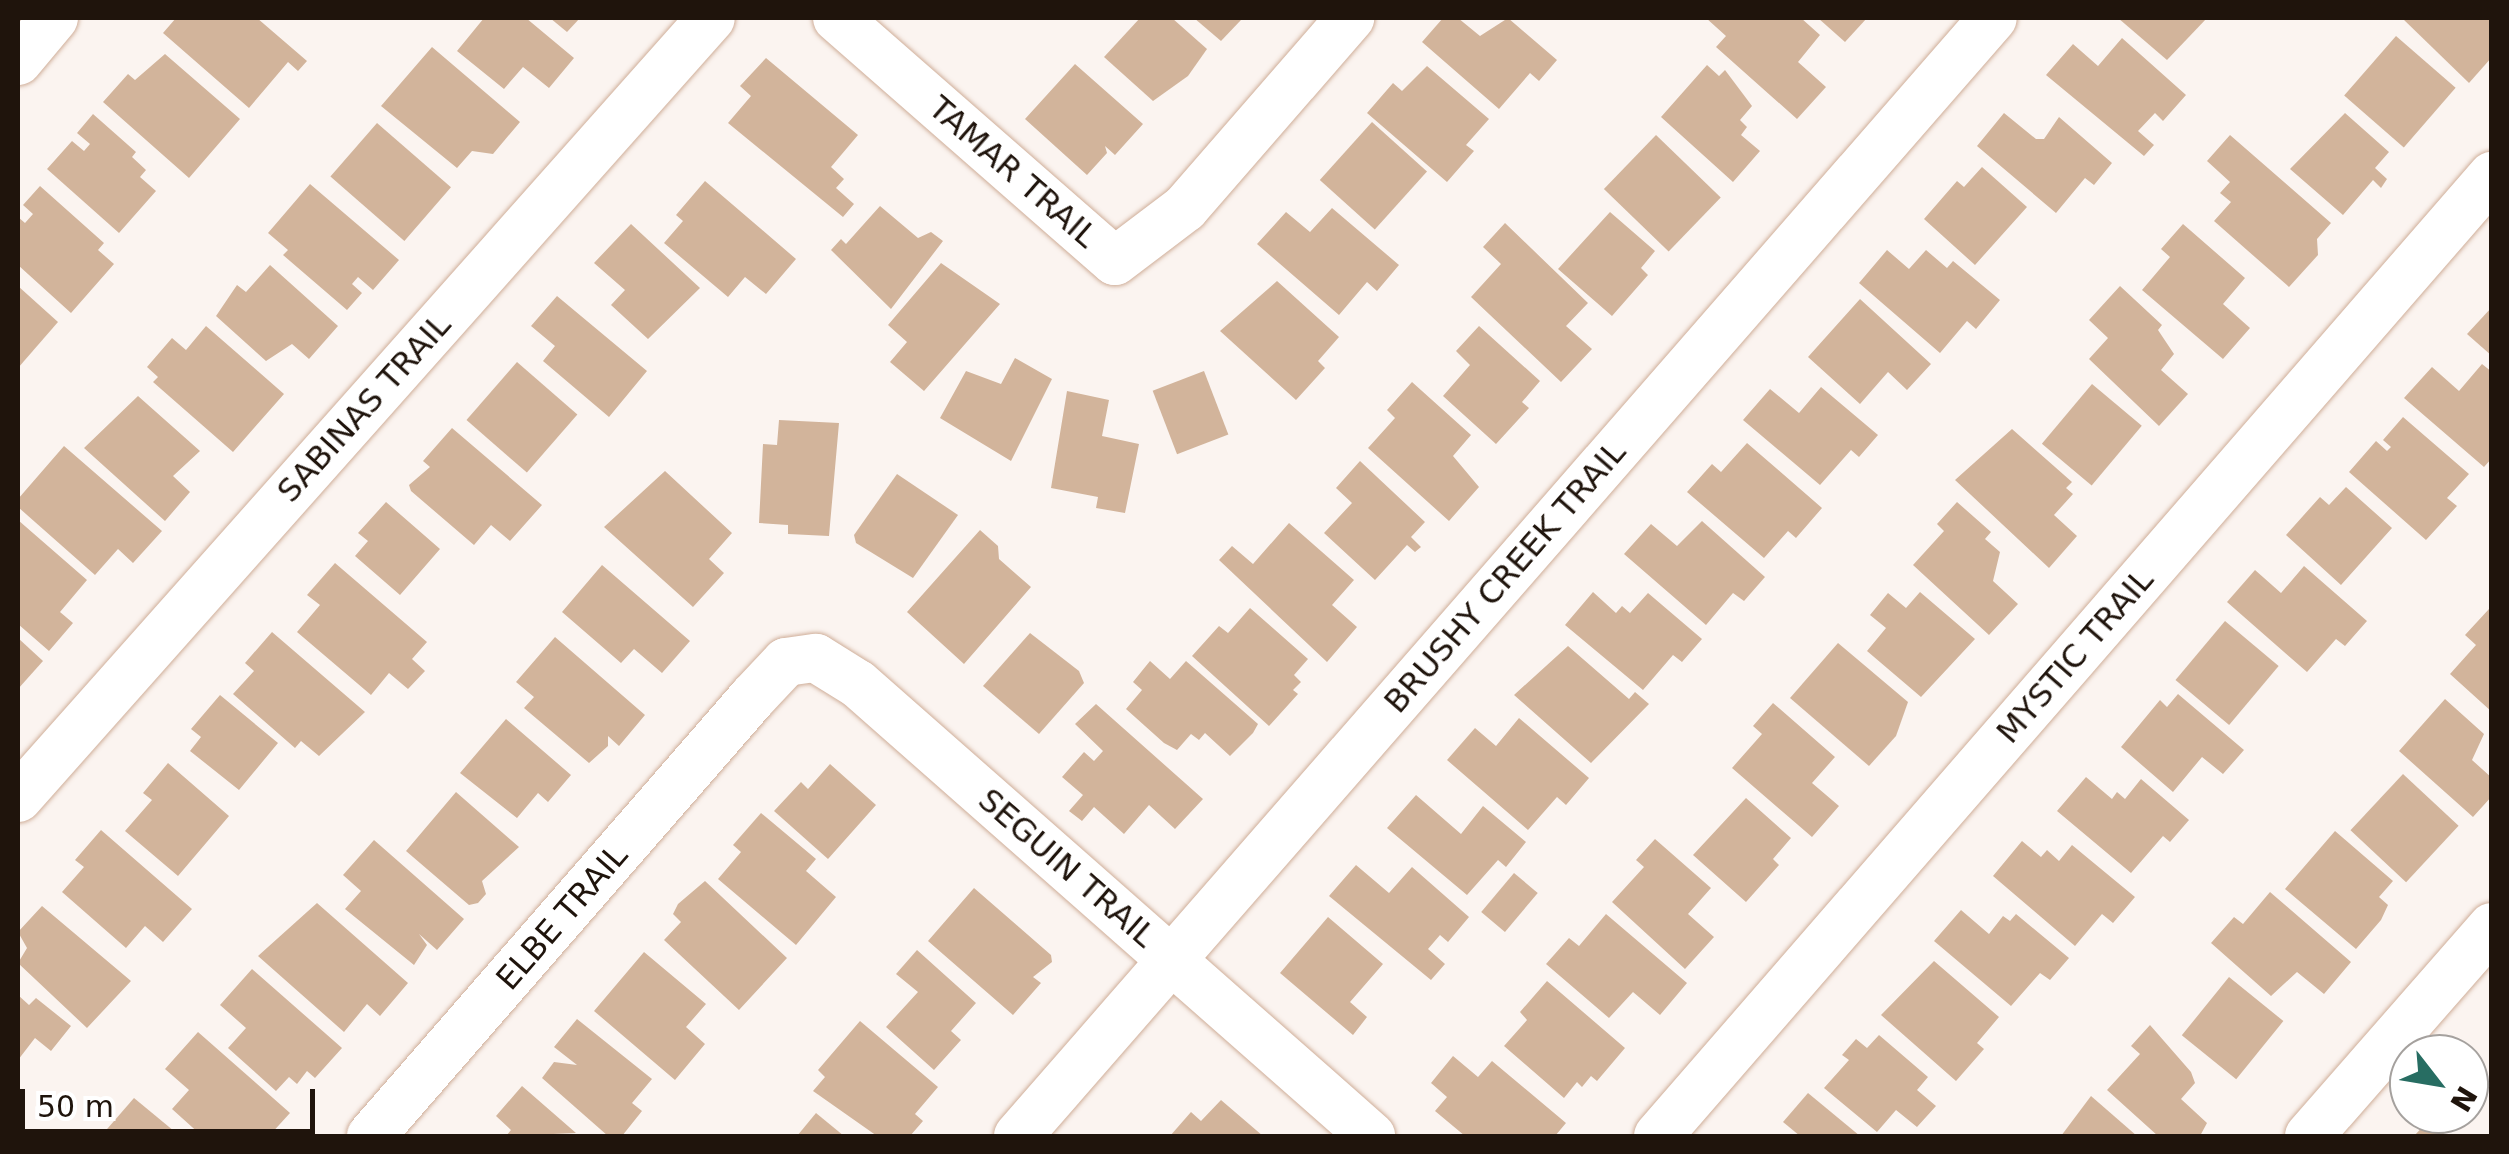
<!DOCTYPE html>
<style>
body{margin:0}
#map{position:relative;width:2509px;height:1154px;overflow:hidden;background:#fbf4f0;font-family:"DejaVu Sans",sans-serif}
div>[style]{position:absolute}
.building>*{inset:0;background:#d2b49b;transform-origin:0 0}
.roads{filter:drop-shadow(0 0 2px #cfae99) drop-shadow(0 0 2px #cfae99)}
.street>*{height:48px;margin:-24px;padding:0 24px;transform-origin:24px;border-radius:24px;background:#fff}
span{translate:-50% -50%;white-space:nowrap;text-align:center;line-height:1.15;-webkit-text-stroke:10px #fff;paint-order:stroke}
.street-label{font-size:32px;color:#1f140c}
.frame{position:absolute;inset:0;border:20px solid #1f140c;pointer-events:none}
.north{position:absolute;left:2389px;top:1034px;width:100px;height:100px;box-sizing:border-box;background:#fff;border:2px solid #a5a19e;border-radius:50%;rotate:121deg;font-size:28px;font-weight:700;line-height:40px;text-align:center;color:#1f140c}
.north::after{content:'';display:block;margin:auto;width:35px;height:45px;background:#276d62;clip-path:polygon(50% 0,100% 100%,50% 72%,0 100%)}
.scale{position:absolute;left:20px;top:1089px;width:295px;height:45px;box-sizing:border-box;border:5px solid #1f140c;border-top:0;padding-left:12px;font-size:30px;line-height:35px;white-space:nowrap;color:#1f140c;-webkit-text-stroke:8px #fff;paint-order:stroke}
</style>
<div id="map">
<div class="building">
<i style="clip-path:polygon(176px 18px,257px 18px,307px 61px,298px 71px,288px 62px,249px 108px,163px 33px)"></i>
<i style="clip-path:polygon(484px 18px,526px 18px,574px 58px,549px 88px,523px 67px,504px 89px,457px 51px)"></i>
<i style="clip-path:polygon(550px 18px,580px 18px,567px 32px)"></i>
<i style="clip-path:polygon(1140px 18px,1172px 18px,1207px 49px,1188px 76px,1153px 101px,1104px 57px)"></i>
<i style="clip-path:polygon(1194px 18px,1239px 18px,1241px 20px,1221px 41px)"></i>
<i style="clip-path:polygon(1443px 18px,1458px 18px,1480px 36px,1508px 18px,1557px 60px,1539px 81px,1530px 73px,1499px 109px,1422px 42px)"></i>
<i style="clip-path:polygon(1706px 18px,1801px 18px,1820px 35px,1798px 62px,1826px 87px,1797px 119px,1716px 47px,1726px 36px)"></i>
<i style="clip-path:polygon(1818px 18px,1867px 18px,1845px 42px)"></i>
<i style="clip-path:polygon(2118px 18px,2207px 18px,2167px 60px)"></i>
<i style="clip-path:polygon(2402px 18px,2492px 18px,2492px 57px,2469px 83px)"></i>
<i style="left:2396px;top:36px;width:79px;height:79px;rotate:41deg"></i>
<i style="clip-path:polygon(2122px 38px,2186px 95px,2163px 121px,2155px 113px,2138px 131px,2154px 145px,2144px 156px,2046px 75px,2073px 44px,2098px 66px)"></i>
<i style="clip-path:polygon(432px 47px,520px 122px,493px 154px,472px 151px,457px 168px,381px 106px)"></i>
<i style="clip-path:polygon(165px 54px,240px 119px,189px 178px,103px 102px,128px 74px,135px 80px)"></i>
<i style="clip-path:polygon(766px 58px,858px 135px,831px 167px,844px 179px,836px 188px,854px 204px,843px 217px,728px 123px,751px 96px,740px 86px)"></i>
<i style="clip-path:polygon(1075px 64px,1143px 124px,1115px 155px,1105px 146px,1107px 153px,1087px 175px,1025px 119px)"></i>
<i style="clip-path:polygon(1707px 65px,1719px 76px,1725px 70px,1752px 106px,1740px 120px,1747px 127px,1741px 135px,1760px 151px,1733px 182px,1661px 117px)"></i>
<i style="clip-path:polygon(1427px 66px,1489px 119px,1466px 145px,1474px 151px,1447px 182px,1367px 113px,1393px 83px,1402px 91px)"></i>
<i style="clip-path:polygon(2004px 113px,2036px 139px,2044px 139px,2059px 117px,2112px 163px,2094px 185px,2085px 178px,2056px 213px,1977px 146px)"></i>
<i style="clip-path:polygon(2345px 113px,2389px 152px,2375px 168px,2387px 179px,2381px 188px,2373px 180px,2343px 215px,2290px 169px)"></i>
<i style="clip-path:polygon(93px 114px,136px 152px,132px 157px,146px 170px,140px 177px,156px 191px,119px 233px,47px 169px,72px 141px,84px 151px,90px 144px,77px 133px)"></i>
<i style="left:1372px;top:122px;width:74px;height:78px;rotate:42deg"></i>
<i style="left:377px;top:123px;width:98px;height:71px;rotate:41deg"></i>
<i style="left:1656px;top:135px;width:90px;height:75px;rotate:44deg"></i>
<i style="clip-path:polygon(2230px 135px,2331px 223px,2317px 239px,2318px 255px,2289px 287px,2214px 221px,2231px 202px,2220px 193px,2230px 182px,2207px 161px)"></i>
<i style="clip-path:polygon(1982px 167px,2027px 207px,1975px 265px,1924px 219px,1957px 181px,1964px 187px)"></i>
<i style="clip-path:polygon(705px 181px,796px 259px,766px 294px,745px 277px,728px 297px,664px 243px,683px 221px,676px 215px)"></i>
<i style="clip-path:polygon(310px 184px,399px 260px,373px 290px,358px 277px,352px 284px,362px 293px,347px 310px,283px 255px,288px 250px,268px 233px)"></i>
<i style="clip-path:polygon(40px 186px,104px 243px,98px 250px,114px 264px,71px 313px,18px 265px,18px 217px,25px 223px,33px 214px,23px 205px)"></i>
<i style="clip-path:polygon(880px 206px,918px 238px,931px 232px,943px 241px,891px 309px,831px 250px,841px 239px,846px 244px)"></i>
<i style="clip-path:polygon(1332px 208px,1399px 265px,1377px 291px,1367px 282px,1339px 315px,1257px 244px,1286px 212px,1310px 232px)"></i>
<i style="clip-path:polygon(1610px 212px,1655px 251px,1641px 268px,1648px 275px,1612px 316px,1558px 269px)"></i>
<i style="clip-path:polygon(1505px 223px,1588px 303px,1566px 326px,1592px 349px,1561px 382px,1471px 297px,1501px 264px,1483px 247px)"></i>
<i style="clip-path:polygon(631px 224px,700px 288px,648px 339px,611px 305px,625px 290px,594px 263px)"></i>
<i style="clip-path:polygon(2183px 224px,2245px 278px,2223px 304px,2250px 328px,2223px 359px,2142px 290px,2170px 257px,2161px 249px)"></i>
<i style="clip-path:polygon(1887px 250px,1909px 269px,1926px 250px,1947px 268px,1953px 261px,2000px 300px,1976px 329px,1967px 321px,1940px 353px,1859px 283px)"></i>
<i style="clip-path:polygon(941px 263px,1000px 304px,924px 391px,890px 362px,907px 342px,888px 325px)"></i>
<i style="clip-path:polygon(270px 265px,338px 326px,309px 359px,292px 344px,266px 361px,216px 316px,237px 285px,246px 292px)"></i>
<i style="clip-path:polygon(1277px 281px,1339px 337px,1318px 361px,1325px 368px,1296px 400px,1220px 331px)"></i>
<i style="clip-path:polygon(18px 286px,58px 322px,18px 368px)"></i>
<i style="clip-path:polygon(2120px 286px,2162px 325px,2158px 330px,2174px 354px,2161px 370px,2188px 394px,2159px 426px,2089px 359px,2108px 338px,2089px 320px)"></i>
<i style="clip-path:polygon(557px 296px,647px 371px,609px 417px,543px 361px,555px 346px,531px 326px)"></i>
<i style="clip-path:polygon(1860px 299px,1931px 364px,1907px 390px,1888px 372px,1860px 404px,1808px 357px)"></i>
<i style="clip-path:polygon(2492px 307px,2492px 356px,2467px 334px)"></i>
<i style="clip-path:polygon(206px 326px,284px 394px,233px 452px,153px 382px,158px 377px,147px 367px,172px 338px,186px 350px)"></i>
<i style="clip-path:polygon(1479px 326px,1540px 381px,1522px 402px,1529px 408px,1496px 444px,1443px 396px,1470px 365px,1456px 351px)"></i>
<i style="clip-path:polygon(1015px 358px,1052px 379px,1011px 461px,940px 418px,966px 371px,1001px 384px)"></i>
<i style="left:517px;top:362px;width:80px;height:77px;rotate:41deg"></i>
<i style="clip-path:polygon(2482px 364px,2492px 372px,2492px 458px,2484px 467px,2404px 398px,2432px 367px,2459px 391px)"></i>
<i style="left:1204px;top:371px;width:68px;height:55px;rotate:69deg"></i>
<i style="clip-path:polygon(1412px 382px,1471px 435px,1453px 456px,1479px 487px,1449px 521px,1368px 448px,1395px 418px,1387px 410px)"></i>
<i style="left:2092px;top:384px;width:65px;height:78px;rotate:40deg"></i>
<i style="clip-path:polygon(1821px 387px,1878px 435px,1859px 457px,1851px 450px,1820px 485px,1743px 420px,1770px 389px,1799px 413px)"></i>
<i style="clip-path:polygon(1067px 391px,1109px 400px,1102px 436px,1139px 444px,1125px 513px,1096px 508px,1098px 497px,1051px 488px)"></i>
<i style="clip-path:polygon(138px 396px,200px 451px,173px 476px,190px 492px,165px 521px,84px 448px)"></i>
<i style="clip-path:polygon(2403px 417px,2469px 474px,2447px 498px,2457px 506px,2426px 540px,2349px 472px,2376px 441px,2387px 451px,2391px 447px,2383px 440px)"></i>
<i style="clip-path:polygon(779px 420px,839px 423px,829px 536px,788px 534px,788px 525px,759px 523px,763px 444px,777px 445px)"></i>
<i style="clip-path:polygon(452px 428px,542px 505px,510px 541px,491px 525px,474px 545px,411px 491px,409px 485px,430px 467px,423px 461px)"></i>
<i style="clip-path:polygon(2012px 429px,2072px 482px,2066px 488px,2073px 494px,2054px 515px,2077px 536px,2049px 568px,1955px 480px)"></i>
<i style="clip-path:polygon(1747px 443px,1822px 508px,1796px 538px,1788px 531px,1764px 558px,1687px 492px,1712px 464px,1721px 472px)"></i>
<i style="clip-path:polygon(64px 446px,162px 531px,133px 563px,118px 549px,95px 575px,18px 507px,18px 499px)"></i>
<i style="clip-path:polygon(1360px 461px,1425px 522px,1411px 537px,1421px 547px,1415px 552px,1407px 545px,1375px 580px,1324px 533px,1352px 503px,1336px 488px)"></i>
<i style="clip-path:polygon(665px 471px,732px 533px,709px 559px,724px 573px,693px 607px,604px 527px)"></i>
<i style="clip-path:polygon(897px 474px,958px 515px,913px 578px,856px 543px,854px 535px)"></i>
<i style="clip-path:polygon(2346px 487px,2392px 528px,2341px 585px,2286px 535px,2320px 497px,2329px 505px)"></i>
<i style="clip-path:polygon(386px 502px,440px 549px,400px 595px,355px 556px,368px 541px,358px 533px)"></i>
<i style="clip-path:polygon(1957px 502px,1991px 532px,1985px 539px,2000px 552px,1993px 581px,2018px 604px,1989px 635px,1913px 565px,1944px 531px,1937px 524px)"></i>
<i style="clip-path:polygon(18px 520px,87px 580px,60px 612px,73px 623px,49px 651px,18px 624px)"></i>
<i style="clip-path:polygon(1702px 521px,1765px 577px,1744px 601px,1733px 593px,1706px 625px,1624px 554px,1651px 524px,1677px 546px)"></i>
<i style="clip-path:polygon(1289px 523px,1354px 580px,1332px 605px,1357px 627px,1327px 662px,1219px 560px,1232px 546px,1253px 564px)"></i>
<i style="clip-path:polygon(980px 530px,998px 546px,999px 559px,1031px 587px,964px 664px,907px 612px)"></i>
<i style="clip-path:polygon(335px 563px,427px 642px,412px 659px,425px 671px,408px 689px,389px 673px,371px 695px,297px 632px,320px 605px,307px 595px)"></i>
<i style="clip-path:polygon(602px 565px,690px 641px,662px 673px,634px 649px,621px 663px,562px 612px)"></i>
<i style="clip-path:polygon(2304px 566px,2367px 621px,2345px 646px,2336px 639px,2307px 672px,2227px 602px,2255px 570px,2281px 593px)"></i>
<i style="clip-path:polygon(1593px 592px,1616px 613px,1622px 606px,1630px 613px,1648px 593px,1702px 639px,1682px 662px,1673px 655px,1643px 690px,1565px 625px)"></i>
<i style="clip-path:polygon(1920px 592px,1975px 639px,1921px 697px,1867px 651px,1886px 628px,1870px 615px,1888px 593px,1906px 608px)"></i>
<i style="clip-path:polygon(1250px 608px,1308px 659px,1294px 675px,1301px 682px,1293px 690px,1298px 694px,1269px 726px,1192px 656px,1219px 626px,1228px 633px)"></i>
<i style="clip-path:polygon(2489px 609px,2492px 612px,2492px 712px,2450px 674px,2476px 645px,2465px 635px)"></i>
<i style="left:2225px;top:621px;width:70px;height:77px;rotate:40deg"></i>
<i style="clip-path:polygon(272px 632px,365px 712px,319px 756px,301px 741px,295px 748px,233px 694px,254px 671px,245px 663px)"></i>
<i style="clip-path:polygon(1030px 633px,1079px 671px,1084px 683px,1039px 734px,983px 686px)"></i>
<i style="clip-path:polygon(555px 637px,645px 715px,619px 746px,608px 736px,608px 746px,589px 763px,524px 708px,534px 697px,516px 682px)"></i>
<i style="clip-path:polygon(18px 638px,43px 661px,18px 689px)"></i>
<i style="clip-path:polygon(1838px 643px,1908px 702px,1896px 736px,1869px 766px,1790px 698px)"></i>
<i style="clip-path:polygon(1568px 646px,1629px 699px,1635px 692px,1649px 704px,1591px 763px,1514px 695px)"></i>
<i style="clip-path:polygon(1150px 661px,1170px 679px,1186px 661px,1258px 724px,1253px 733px,1230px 756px,1205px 733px,1199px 740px,1191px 734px,1177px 750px,1164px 743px,1126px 709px,1142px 690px,1133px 682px)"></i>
<i style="clip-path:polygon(2178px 694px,2244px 750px,2223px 774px,2202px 757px,2173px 792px,2121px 747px,2160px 700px,2167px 707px)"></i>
<i style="clip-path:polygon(220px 695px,278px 743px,239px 790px,190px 751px,201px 737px,191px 729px)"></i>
<i style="clip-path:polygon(2445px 699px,2484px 734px,2472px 760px,2492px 778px,2492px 796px,2473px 817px,2399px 751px)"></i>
<i style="clip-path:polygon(1773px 703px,1835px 757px,1812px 783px,1839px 806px,1812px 837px,1732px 768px,1762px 734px,1753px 726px)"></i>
<i style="clip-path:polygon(1096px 704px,1203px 799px,1175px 829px,1149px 805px,1124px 834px,1094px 807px,1082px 821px,1069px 811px,1083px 795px,1062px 777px,1084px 752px,1094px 761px,1103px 751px,1075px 724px)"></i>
<i style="clip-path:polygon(1519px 718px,1589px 778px,1566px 805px,1557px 797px,1528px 830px,1447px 760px,1475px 728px,1496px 746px)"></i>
<i style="clip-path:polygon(506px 719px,571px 775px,548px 802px,538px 793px,517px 818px,460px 773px)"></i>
<i style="clip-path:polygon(168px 763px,229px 816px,178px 876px,125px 831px,152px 800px,143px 793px)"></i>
<i style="clip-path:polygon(830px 764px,876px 805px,828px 859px,774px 811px,801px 782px,808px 789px)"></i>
<i style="left:2403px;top:774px;width:76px;height:77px;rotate:43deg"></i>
<i style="clip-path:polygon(2086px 777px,2112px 799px,2117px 792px,2125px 799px,2141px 779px,2189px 820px,2170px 842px,2163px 836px,2131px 873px,2057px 811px)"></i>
<i style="clip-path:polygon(456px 792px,519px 847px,482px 881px,486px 894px,478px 903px,469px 905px,406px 851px)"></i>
<i style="clip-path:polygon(1416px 795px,1461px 834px,1483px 806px,1526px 842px,1506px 867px,1498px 860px,1467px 895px,1387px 828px)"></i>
<i style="clip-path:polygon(1746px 798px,1791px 838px,1773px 859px,1779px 865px,1746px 902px,1693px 855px)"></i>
<i style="clip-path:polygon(761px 813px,816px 859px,806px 871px,836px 897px,796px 945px,718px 879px,741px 852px,733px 845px)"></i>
<i style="clip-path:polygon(101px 830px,192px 909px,163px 942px,145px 926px,126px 948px,62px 892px,84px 867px,75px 860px)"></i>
<i style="clip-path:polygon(2335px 831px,2393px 881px,2379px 897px,2388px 905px,2381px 920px,2356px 949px,2285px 889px)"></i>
<i style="clip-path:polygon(1655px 839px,1711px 888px,1688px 914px,1714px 937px,1685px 969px,1612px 902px,1644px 867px,1636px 860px)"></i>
<i style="clip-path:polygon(374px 840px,464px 919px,437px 950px,419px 934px,427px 945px,414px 965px,345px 909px,361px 891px,343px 875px)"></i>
<i style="clip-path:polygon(2022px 841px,2041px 857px,2047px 850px,2059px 861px,2072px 845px,2135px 897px,2113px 923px,2102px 914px,2075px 946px,1993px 876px)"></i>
<i style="clip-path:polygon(1356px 865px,1389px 893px,1412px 867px,1469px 917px,1448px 942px,1440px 935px,1428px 949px,1445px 964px,1431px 980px,1329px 896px)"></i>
<i style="left:1514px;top:873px;width:31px;height:51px;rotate:40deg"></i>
<i style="clip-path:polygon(705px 881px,787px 958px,739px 1010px,664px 940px,681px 922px,673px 914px,678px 904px)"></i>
<i style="clip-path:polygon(974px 888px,1051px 955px,1052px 962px,1033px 977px,1041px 983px,1013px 1015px,928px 941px)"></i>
<i style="clip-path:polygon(2270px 892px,2351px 962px,2324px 994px,2297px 972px,2271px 996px,2211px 943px,2234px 917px,2243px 924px)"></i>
<i style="clip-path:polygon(317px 903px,408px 983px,380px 1016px,367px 1004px,344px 1032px,258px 956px)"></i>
<i style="clip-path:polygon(42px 906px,131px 981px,87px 1028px,18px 963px,27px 948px,18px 932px)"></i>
<i style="clip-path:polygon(1961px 910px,1989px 934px,2003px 916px,2010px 921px,2016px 914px,2069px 958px,2050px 980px,2040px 973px,2011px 1006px,1934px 941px)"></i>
<i style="clip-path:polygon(1606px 914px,1687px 983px,1660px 1015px,1633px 992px,1609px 1018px,1546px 964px,1569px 938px,1579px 946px)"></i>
<i style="clip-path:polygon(1328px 917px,1383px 964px,1350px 1002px,1367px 1017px,1353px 1035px,1280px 973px)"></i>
<i style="clip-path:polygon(917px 950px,976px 1003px,951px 1031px,961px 1040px,934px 1070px,886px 1027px,918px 992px,896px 974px)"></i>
<i style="clip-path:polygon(644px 952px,706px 1004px,686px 1027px,705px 1044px,675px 1080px,594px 1011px)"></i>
<i style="clip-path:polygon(1934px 961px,1999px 1017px,1977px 1043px,1984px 1049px,1956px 1081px,1881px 1015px)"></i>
<i style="clip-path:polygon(252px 969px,342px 1048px,315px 1078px,307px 1071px,297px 1084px,289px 1077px,276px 1091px,228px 1048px,246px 1028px,220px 1005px)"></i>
<i style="left:2229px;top:977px;width:70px;height:75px;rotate:39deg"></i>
<i style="clip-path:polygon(1547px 981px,1625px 1048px,1597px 1081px,1591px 1076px,1582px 1087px,1577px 1082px,1564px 1098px,1504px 1046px,1527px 1020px,1520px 1012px)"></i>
<i style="clip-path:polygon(18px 995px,29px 1005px,36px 998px,71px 1026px,51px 1051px,35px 1038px,18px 1060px)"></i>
<i style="clip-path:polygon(577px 1019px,652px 1079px,632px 1103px,642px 1111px,622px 1136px,608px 1136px,542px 1078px,554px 1062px,577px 1065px,554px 1047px)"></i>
<i style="clip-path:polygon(860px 1021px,938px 1087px,915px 1114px,923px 1121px,910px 1136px,877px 1136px,813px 1091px,825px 1077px,818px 1070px)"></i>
<i style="clip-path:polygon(2150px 1025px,2191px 1072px,2195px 1083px,2181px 1099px,2207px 1123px,2200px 1136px,2158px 1136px,2107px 1090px,2140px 1054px,2131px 1046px)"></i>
<i style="clip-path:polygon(198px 1032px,290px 1113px,269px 1136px,202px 1136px,172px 1109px,189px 1090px,165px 1069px)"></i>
<i style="clip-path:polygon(1879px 1035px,1928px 1077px,1917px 1090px,1936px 1106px,1917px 1127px,1896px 1110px,1877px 1132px,1824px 1088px,1849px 1060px,1842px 1055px,1856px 1039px,1867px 1048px)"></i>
<i style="clip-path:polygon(1453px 1056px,1478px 1077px,1492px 1061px,1566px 1123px,1555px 1136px,1465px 1136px,1435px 1111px,1447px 1097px,1431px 1083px)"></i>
<i style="clip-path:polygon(522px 1086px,576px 1133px,506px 1136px,511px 1130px,496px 1116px)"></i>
<i style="clip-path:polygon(1808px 1093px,1860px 1136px,1800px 1136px,1783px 1122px)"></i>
<i style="clip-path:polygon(2091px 1096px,2137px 1136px,2061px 1136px)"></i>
<i style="clip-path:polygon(134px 1098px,180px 1136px,101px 1136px)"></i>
<i style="clip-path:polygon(1221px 1100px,1263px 1136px,1170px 1136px,1191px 1112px,1201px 1121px)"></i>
<i style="clip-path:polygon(816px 1113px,844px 1136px,797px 1136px)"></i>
<i style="clip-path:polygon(2428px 1121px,2447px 1136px,2414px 1136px)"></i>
</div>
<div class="roads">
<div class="street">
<i style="left:837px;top:18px;width:369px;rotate:41.2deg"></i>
<i style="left:1115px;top:261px;width:88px;rotate:-37.1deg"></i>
<i style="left:1185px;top:208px;width:252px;rotate:-49deg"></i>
<i style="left:18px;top:61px;width:56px;rotate:-50.1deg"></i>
<i style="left:18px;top:798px;width:1043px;rotate:-48.38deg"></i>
<i style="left:371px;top:1136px;width:582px;rotate:-48.97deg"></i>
<i style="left:753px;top:697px;width:48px;rotate:-46.7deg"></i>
<i style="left:786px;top:662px;width:30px;rotate:-8deg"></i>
<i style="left:816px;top:658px;width:49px;rotate:31.8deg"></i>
<i style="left:858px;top:684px;width:684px;rotate:41.38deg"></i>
<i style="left:1018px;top:1136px;width:1483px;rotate:-48.91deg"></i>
<i style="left:1658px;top:1136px;width:1272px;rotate:-49.02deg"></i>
<i style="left:2309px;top:1136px;width:278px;rotate:-48.8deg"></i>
</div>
</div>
<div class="street-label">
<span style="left:1013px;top:172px;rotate:41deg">TAMAR TRAIL</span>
<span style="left:364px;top:408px;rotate:-48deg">SABINAS TRAIL</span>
<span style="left:1505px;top:577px;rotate:-49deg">BRUSHY CREEK TRAIL</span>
<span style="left:2075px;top:656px;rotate:-49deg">MYSTIC TRAIL</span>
<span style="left:1067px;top:868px;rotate:41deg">SEGUIN TRAIL</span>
<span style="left:562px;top:917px;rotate:-49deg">ELBE TRAIL</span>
</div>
<div class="frame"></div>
<div class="north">N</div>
<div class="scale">50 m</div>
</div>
